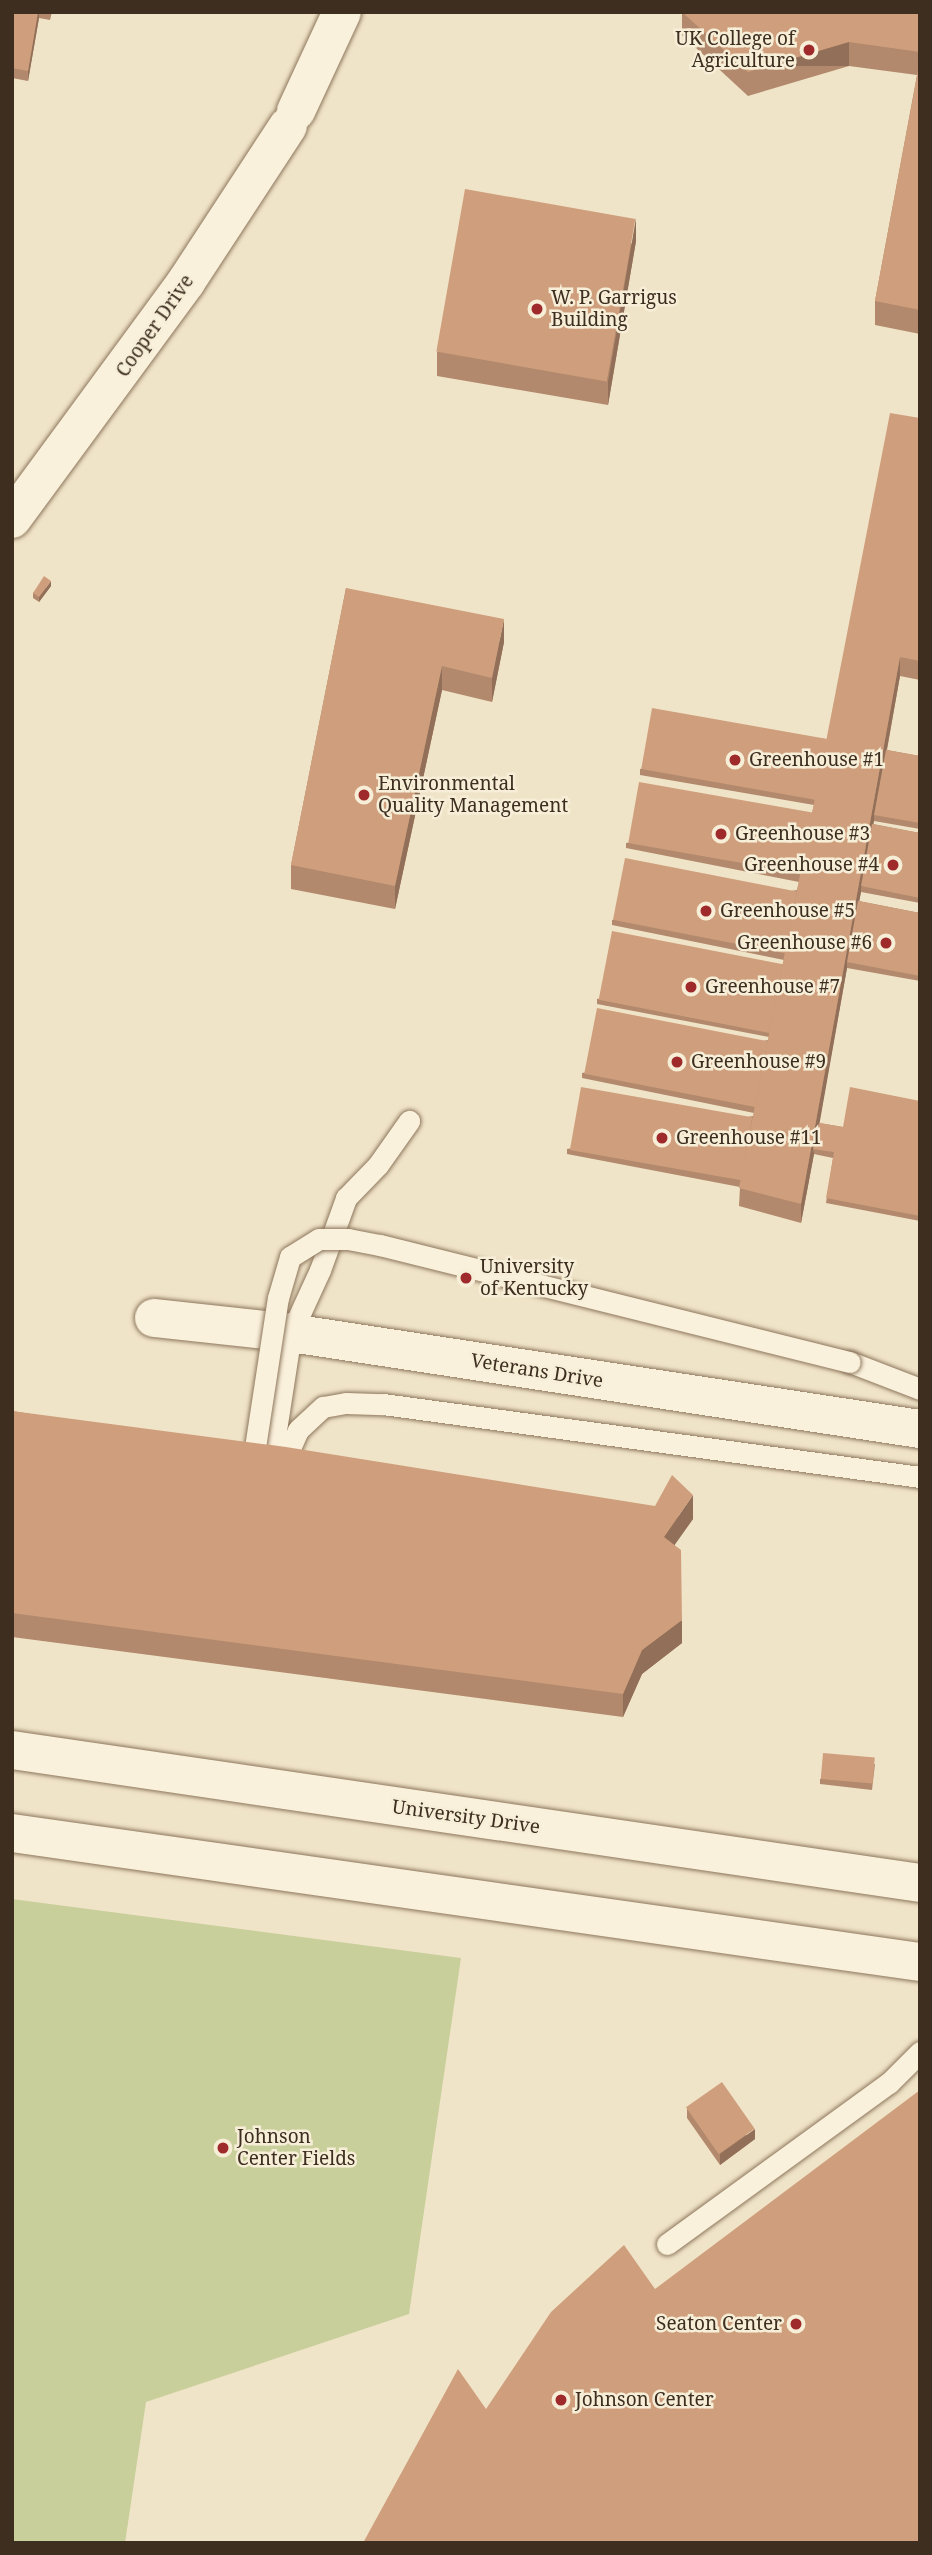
<!DOCTYPE html>
<style>
body{margin:0}
#map{position:relative;width:932px;height:2555px;overflow:hidden;background:#f0e4c8;font-family:"Noto Serif",serif}
div>[style]{position:absolute}
.green>*{inset:0;background:#c9cf9b}
.roads{filter:drop-shadow(0 0 2px #8d765c) drop-shadow(0 0 2px #8d765c)}
.service>*{height:21px;margin:-10.5px;padding:0 10.5px;transform-origin:10.5px;border-radius:10.5px;background:#faf1dc}
.minor>*{height:38px;margin:-19px;padding:0 19px;transform-origin:19px;border-radius:19px;background:#faf1dc}
.tertiary>*{height:38px;margin:-19px;padding:0 19px;transform-origin:19px;border-radius:19px;background:#faf1dc}
.secondary>*{height:38px;margin:-19px;padding:0 19px;transform-origin:19px;border-radius:19px;background:#faf1dc}
.bridges{filter:drop-shadow(0 0 2px #8d765c) drop-shadow(0 0 2px #8d765c)}
.service-bridge>*{height:21px;margin:-10.5px;padding:0 10.5px;transform-origin:10.5px;border-radius:10.5px;background:#faf1dc}
.wall>*{inset:0;background:#b2896c}
.shaded-wall>*{inset:0;background:#916f58;transform-origin:0 0}
.building>*{inset:0;background:#cf9f7d;transform-origin:0 0}
.dots>*{width:19px;height:19px;translate:-50% -50%;box-sizing:border-box;border:4px solid #f7eed8;border-radius:50%}
span{translate:-50% -50%;white-space:nowrap;text-align:center;line-height:1.15;-webkit-text-stroke:5px #f7eed8;paint-order:stroke}
.poi-label{font-size:19px;color:#3d2e20}
.right{translate:-100% -50%;text-align:right}
.left{translate:0 -50%;text-align:left}
.street-label{font-size:19px;color:#3d2e20}
.frame{position:absolute;inset:0;border:14px solid #3d2e20;pointer-events:none}
</style>
<div id="map">
<div class="green">
<i style="clip-path:polygon(12px 1899px,461px 1958px,409px 2314px,146px 2402px,125px 2543px,12px 2543px)"></i>
</div>
<div class="roads">
<div class="service">
<i style="left:850px;top:1362px;width:75px;rotate:21.1deg"></i>
<i style="left:270px;top:1469px;width:138px;rotate:-81.2deg"></i>
<i style="left:291px;top:1333px;width:69px;rotate:-65.3deg"></i>
<i style="left:320px;top:1270px;width:77px;rotate:-70.1deg"></i>
<i style="left:346px;top:1198px;width:46px;rotate:-45.9deg"></i>
<i style="left:378px;top:1165px;width:54px;rotate:-54.8deg"></i>
<i style="left:286px;top:1471px;width:25px;rotate:-79deg"></i>
<i style="left:291px;top:1446px;width:17px;rotate:-66deg"></i>
<i style="left:298px;top:1430px;width:34px;rotate:-43deg"></i>
<i style="left:323px;top:1407px;width:23px;rotate:-10deg"></i>
<i style="left:346px;top:1403px;width:37px;rotate:2deg"></i>
<i style="left:383px;top:1404px;width:542px;rotate:7.74deg"></i>
<i style="left:667px;top:2244px;width:274px;rotate:-36deg"></i>
<i style="left:889px;top:2083px;width:44px;rotate:-45deg"></i>
</div>
<div class="minor">
<i style="left:154px;top:1318px;width:138px;rotate:6.2deg"></i>
<i style="left:291px;top:1333px;width:636px;rotate:8.68deg"></i>
</div>
<div class="tertiary">
<i style="left:12px;top:1750px;width:918px;rotate:8.33deg"></i>
<i style="left:12px;top:1833px;width:917px;rotate:8.09deg"></i>
</div>
<div class="secondary">
<i style="left:296px;top:111px;width:109px;rotate:-65.1deg"></i>
<i style="left:12px;top:519px;width:294px;rotate:-53.7deg"></i>
<i style="left:186px;top:282px;width:186px;rotate:-56.8deg"></i>
</div>
</div>
<div class="bridges">
<div class="service-bridge">
<i style="left:252px;top:1467px;width:171px;rotate:-81.3deg"></i>
<i style="left:278px;top:1298px;width:43px;rotate:-73.7deg"></i>
<i style="left:290px;top:1257px;width:34px;rotate:-32deg"></i>
<i style="left:319px;top:1239px;width:29px"></i>
<i style="left:348px;top:1239px;width:33px;rotate:11deg"></i>
<i style="left:380px;top:1245px;width:484px;rotate:14deg"></i>
</div>
</div>
<div class="wall">
<i style="clip-path:polygon(12px 12px,52px 12px,50px 20px,39px 18px,28px 81px,12px 78px)"></i>
<i style="clip-path:polygon(682px 12px,920px 12px,920px 334px,875px 325px,875px 301px,917px 75px,849px 66px,748px 96px,682px 35px)"></i>
<i style="clip-path:polygon(636px 241px,608px 405px,437px 376px,437px 352px)"></i>
<i style="clip-path:polygon(920px 418px,920px 680px,900px 676px,887px 750px,920px 756px,920px 829px,874px 821px,873px 824px,920px 833px,920px 903px,861px 892px,859px 901px,920px 913px,920px 981px,847px 968px,819px 1123px,843px 1127px,920px 1101px,920px 1221px,826px 1203px,833px 1158px,814px 1154px,801px 1223px,739px 1206px,740px 1187px,567px 1154px,567px 1149px,753px 1116px,754px 1113px,582px 1078px,582px 1073px,768px 1040px,769px 1037px,597px 1004px,597px 999px,783px 964px,784px 960px,612px 925px,612px 920px,797px 890px,799px 882px,626px 848px,626px 843px,812px 813px,814px 805px,640px 775px,640px 769px,827px 739px)"></i>
<i style="clip-path:polygon(51px 586px,39px 602px,33px 598px,33px 593px)"></i>
<i style="clip-path:polygon(346px 588px,504px 642px,492px 702px,442px 690px,395px 909px,291px 889px,291px 865px)"></i>
<i style="clip-path:polygon(12px 1411px,693px 1519px,674px 1545px,682px 1643px,642px 1674px,623px 1717px,12px 1637px)"></i>
<i style="clip-path:polygon(875px 1764px,872px 1790px,820px 1784px,820px 1779px)"></i>
<i style="clip-path:polygon(687px 2108px,755px 2139px,720px 2165px,687px 2118px)"></i>
</div>
<div class="shaded-wall">
<i style="clip-path:polygon(38px 12px,39px 12px,39px 18px,28px 81px,28px 71px)"></i>
<i style="left:849px;top:42px;width:24px;height:105px;rotate:90deg"></i>
<i style="clip-path:polygon(636px 218px,636px 241px,608px 405px,608px 382px)"></i>
<i style="clip-path:polygon(51px 581px,51px 586px,39px 602px,39px 597px)"></i>
<i style="clip-path:polygon(504px 619px,504px 642px,492px 702px,492px 678px)"></i>
<i style="clip-path:polygon(900px 657px,900px 676px,875px 815px,874px 815px,874px 821px,862px 887px,861px 886px,861px 892px,848px 962px,847px 962px,847px 968px,815px 1149px,813px 1149px,814px 1154px,801px 1223px,801px 1204px)"></i>
<i style="clip-path:polygon(442px 666px,442px 690px,395px 909px,395px 886px)"></i>
<i style="clip-path:polygon(693px 1495px,693px 1519px,664px 1560px,664px 1537px)"></i>
<i style="clip-path:polygon(682px 1620px,682px 1643px,642px 1674px,623px 1717px,623px 1694px,642px 1650px)"></i>
<i style="clip-path:polygon(755px 2129px,755px 2139px,720px 2165px,720px 2154px)"></i>
</div>
<div class="building">
<i style="clip-path:polygon(12px 12px,38px 12px,28px 71px,12px 68px)"></i>
<i style="clip-path:polygon(682px 12px,920px 12px,920px 52px,849px 42px,748px 72px)"></i>
<i style="clip-path:polygon(920px 60px,920px 310px,875px 301px)"></i>
<i style="left:465px;top:189px;width:173px;height:165px;rotate:10deg"></i>
<i style="clip-path:polygon(890px 413px,920px 418px,920px 661px,900px 657px,801px 1204px,739px 1188px)"></i>
<i style="clip-path:polygon(44px 576px,51px 581px,39px 597px,33px 593px)"></i>
<i style="clip-path:polygon(346px 588px,504px 619px,492px 678px,442px 666px,395px 886px,291px 865px)"></i>
<i style="left:652px;top:708px;width:178px;height:62px;rotate:10deg"></i>
<i style="clip-path:polygon(886px 750px,920px 756px,920px 823px,874px 815px)"></i>
<i style="left:639px;top:782px;width:176px;height:62px;rotate:10deg"></i>
<i style="clip-path:polygon(872px 824px,920px 833px,920px 898px,861px 886px)"></i>
<i style="left:625px;top:858px;width:175px;height:63px;rotate:11deg"></i>
<i style="clip-path:polygon(858px 901px,920px 913px,920px 976px,847px 962px)"></i>
<i style="left:612px;top:931px;width:174px;height:70px;rotate:11deg"></i>
<i style="left:597px;top:1008px;width:174px;height:67px;rotate:11deg"></i>
<i style="left:581px;top:1087px;width:174px;height:64px;rotate:10deg"></i>
<i style="clip-path:polygon(850px 1087px,920px 1101px,920px 1216px,826px 1198px,834px 1152px,813px 1149px,819px 1123px,843px 1127px)"></i>
<i style="clip-path:polygon(12px 1411px,286px 1447px,655px 1506px,672px 1475px,693px 1495px,664px 1537px,681px 1550px,682px 1620px,642px 1650px,623px 1694px,12px 1613px)"></i>
<i style="left:823px;top:1753px;width:52px;height:26px;rotate:5deg"></i>
<i style="left:722px;top:2082px;width:57px;height:44px;rotate:55deg"></i>
<i style="clip-path:polygon(920px 2090px,920px 2543px,363px 2543px,458px 2369px,486px 2409px,551px 2312px,624px 2245px,655px 2289px)"></i>
</div>
<div class="dots">
<i style="left:809px;top:50px;background:#9e2a2b"></i>
<i style="left:537px;top:309px;background:#9e2a2b"></i>
<i style="left:735px;top:760px;background:#9e2a2b"></i>
<i style="left:364px;top:795px;background:#9e2a2b"></i>
<i style="left:721px;top:834px;background:#9e2a2b"></i>
<i style="left:893px;top:865px;background:#9e2a2b"></i>
<i style="left:706px;top:911px;background:#9e2a2b"></i>
<i style="left:886px;top:943px;background:#9e2a2b"></i>
<i style="left:691px;top:987px;background:#9e2a2b"></i>
<i style="left:677px;top:1062px;background:#9e2a2b"></i>
<i style="left:662px;top:1138px;background:#9e2a2b"></i>
<i style="left:466px;top:1278px;background:#9e2a2b"></i>
<i style="left:223px;top:2148px;background:#9e2a2b"></i>
<i style="left:796px;top:2324px;background:#9e2a2b"></i>
<i style="left:561px;top:2400px;background:#9e2a2b"></i>
</div>
<div class="poi-label">
<span class="right" style="left:795px;top:50px">UK College of<br>Agriculture</span>
<span class="left" style="left:551px;top:309px">W. P. Garrigus<br>Building</span>
<span class="left" style="left:749px;top:760px">Greenhouse #1</span>
<span class="left" style="left:378px;top:795px">Environmental<br>Quality Management</span>
<span class="left" style="left:735px;top:834px">Greenhouse #3</span>
<span class="right" style="left:879px;top:865px">Greenhouse #4</span>
<span class="left" style="left:720px;top:911px">Greenhouse #5</span>
<span class="right" style="left:872px;top:943px">Greenhouse #6</span>
<span class="left" style="left:705px;top:987px">Greenhouse #7</span>
<span class="left" style="left:691px;top:1062px">Greenhouse #9</span>
<span class="left" style="left:676px;top:1138px">Greenhouse #11</span>
<span class="left" style="left:480px;top:1278px">University<br>of Kentucky</span>
<span class="left" style="left:237px;top:2148px">Johnson<br>Center Fields</span>
<span class="right" style="left:782px;top:2324px">Seaton Center</span>
<span class="left" style="left:575px;top:2400px">Johnson Center</span>
</div>
<div class="street-label">
<span style="left:155px;top:326px;rotate:-55deg">Cooper Drive</span>
<span style="left:537px;top:1371px;rotate:9deg">Veterans Drive</span>
<span style="left:466px;top:1817px;rotate:8deg">University Drive</span>
</div>
<div class="frame"></div>
</div>
